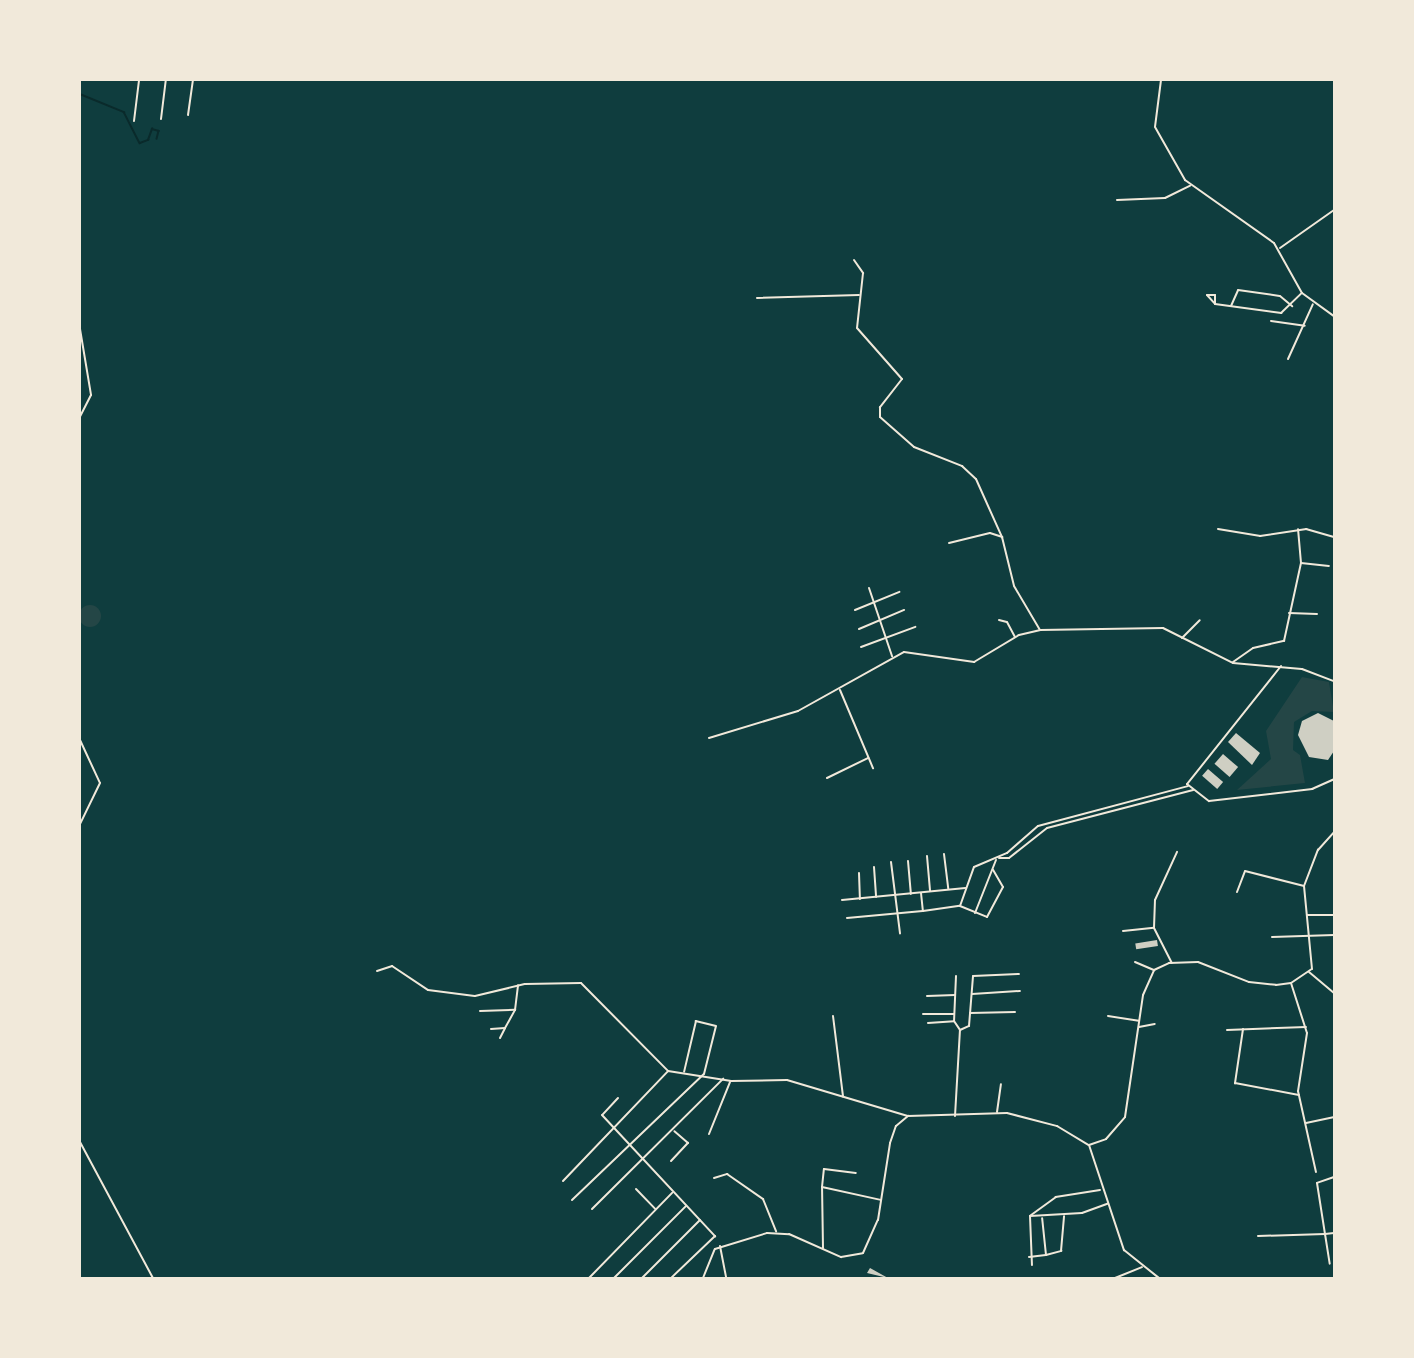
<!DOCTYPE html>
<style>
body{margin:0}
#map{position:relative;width:1414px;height:1358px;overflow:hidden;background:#0f3d3e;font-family:"Archivo Narrow",sans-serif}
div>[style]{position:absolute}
.green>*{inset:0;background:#244646}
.round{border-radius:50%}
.stream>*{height:1.5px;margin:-0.75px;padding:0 0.75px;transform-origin:0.75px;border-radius:0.75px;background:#0a2a2b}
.building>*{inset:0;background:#cfcfc3;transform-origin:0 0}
.minor>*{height:2px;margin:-1px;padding:0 1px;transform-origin:1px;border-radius:1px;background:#f1e9da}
span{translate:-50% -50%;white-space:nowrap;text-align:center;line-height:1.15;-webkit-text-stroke:6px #f1e9da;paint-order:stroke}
.frame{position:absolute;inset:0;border:81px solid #f1e9da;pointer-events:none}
</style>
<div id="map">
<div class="green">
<i class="round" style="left:79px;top:605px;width:22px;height:22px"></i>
<i style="clip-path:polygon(1302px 677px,1329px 682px,1334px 712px,1312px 711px,1294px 722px,1293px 750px,1300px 755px,1305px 783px,1237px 790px,1271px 759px,1266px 731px)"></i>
</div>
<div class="stream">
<i style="left:80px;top:94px;width:48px;rotate:22.2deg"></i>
<i style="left:124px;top:112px;width:35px;rotate:63deg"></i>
<i style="left:140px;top:143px;width:9px;rotate:-21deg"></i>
<i style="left:148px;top:140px;width:12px;rotate:-70deg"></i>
<i style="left:152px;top:129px;width:7px;rotate:16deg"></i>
<i style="left:159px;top:131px;width:8px;rotate:104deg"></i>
</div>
<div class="building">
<i style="clip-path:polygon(1318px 713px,1334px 721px,1334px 751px,1328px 760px,1309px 757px,1298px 735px,1302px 721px)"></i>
<i style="clip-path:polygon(1236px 733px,1260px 753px,1252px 765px,1228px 742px)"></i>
<i style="left:1223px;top:754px;width:20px;height:13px;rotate:41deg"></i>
<i style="left:1208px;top:769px;width:20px;height:9px;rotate:41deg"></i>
<i style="left:1157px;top:940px;width:6px;height:22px;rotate:81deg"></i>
<i style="clip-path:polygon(870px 1268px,888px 1278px,867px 1273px)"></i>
</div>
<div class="minor">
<i style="left:1161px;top:80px;width:47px;rotate:97.3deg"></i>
<i style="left:1155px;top:127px;width:61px;rotate:60.5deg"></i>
<i style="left:1185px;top:180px;width:109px;rotate:35.3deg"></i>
<i style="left:1274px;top:243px;width:57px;rotate:60.8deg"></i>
<i style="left:1302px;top:293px;width:39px;rotate:36deg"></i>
<i style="left:188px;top:115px;width:35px;rotate:-82deg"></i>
<i style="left:161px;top:119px;width:39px;rotate:-83deg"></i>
<i style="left:134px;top:121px;width:41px;rotate:-83deg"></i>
<i style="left:1117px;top:200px;width:48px;rotate:-2.4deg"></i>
<i style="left:1165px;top:198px;width:28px;rotate:-26deg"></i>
<i style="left:1280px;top:248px;width:66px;rotate:-35.1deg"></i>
<i style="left:854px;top:260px;width:16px;rotate:55deg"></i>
<i style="left:863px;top:273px;width:55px;rotate:96.2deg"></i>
<i style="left:857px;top:328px;width:68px;rotate:48.6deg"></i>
<i style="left:902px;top:379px;width:36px;rotate:128deg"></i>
<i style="left:880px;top:407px;width:10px;rotate:90deg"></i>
<i style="left:880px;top:417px;width:45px;rotate:41.4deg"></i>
<i style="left:914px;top:447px;width:52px;rotate:21.6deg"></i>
<i style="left:962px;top:466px;width:19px;rotate:43deg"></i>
<i style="left:976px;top:479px;width:64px;rotate:65.9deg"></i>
<i style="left:1002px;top:537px;width:50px;rotate:76.2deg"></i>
<i style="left:1014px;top:586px;width:51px;rotate:59.4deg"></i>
<i style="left:1040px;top:630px;width:123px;rotate:-0.9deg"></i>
<i style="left:1163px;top:628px;width:78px;rotate:26.6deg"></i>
<i style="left:1233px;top:663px;width:69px;rotate:5deg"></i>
<i style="left:1302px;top:669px;width:34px;rotate:21deg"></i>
<i style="left:757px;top:298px;width:102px;rotate:-1.7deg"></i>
<i style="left:1215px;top:304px;width:9px;rotate:-90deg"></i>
<i style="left:1215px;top:295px;width:8px;rotate:180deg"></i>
<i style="left:1207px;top:295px;width:12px;rotate:48deg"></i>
<i style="left:1215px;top:304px;width:67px;rotate:7.8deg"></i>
<i style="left:1281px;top:313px;width:29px;rotate:-44deg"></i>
<i style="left:1231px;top:306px;width:17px;rotate:-66deg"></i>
<i style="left:1238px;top:290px;width:42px;rotate:8.1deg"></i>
<i style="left:1280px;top:296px;width:16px;rotate:40deg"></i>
<i style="left:1271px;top:321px;width:34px;rotate:8deg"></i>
<i style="left:80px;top:329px;width:67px;rotate:80.5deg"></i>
<i style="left:91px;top:395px;width:25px;rotate:117deg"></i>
<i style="left:1288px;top:359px;width:60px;rotate:-65.6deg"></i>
<i style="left:1218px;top:529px;width:43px;rotate:9.5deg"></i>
<i style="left:1260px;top:536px;width:47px;rotate:-8.7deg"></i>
<i style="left:1306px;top:529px;width:29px;rotate:16deg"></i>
<i style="left:949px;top:543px;width:42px;rotate:-13.7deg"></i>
<i style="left:990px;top:533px;width:13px;rotate:18deg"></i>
<i style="left:1301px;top:563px;width:28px;rotate:6deg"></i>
<i style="left:869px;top:588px;width:72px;rotate:71.3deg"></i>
<i style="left:855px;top:610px;width:48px;rotate:-22.2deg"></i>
<i style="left:1289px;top:613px;width:28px;rotate:2deg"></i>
<i style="left:999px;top:620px;width:8px;rotate:14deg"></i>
<i style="left:1007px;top:622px;width:17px;rotate:62deg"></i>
<i style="left:859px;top:629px;width:49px;rotate:-22.9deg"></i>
<i style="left:1182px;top:638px;width:25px;rotate:-45deg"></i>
<i style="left:861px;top:647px;width:58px;rotate:-20.3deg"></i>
<i style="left:1233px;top:662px;width:24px;rotate:-35deg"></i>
<i style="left:1253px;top:648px;width:32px;rotate:-13deg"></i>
<i style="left:1284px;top:641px;width:80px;rotate:-77.7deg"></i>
<i style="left:1301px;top:563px;width:34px;rotate:-95deg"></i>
<i style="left:1281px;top:666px;width:151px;rotate:128.5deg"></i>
<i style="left:1187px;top:784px;width:28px;rotate:38deg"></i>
<i style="left:1209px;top:801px;width:104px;rotate:-6.6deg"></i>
<i style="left:1312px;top:789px;width:24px;rotate:-24deg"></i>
<i style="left:840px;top:690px;width:85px;rotate:67.1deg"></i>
<i style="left:709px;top:738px;width:93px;rotate:-16.9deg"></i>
<i style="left:798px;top:711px;width:121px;rotate:-29.1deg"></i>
<i style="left:904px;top:652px;width:71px;rotate:8.1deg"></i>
<i style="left:974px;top:662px;width:52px;rotate:-31deg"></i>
<i style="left:1019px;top:635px;width:22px;rotate:-13deg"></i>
<i style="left:80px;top:740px;width:47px;rotate:65.1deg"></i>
<i style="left:100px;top:783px;width:46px;rotate:116deg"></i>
<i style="left:827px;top:778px;width:46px;rotate:-26deg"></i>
<i style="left:944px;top:854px;width:35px;rotate:83deg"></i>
<i style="left:927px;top:856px;width:35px;rotate:85deg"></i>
<i style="left:999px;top:858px;width:10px"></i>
<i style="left:1009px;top:858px;width:48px;rotate:-38.3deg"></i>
<i style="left:1047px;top:828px;width:151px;rotate:-14.6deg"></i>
<i style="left:908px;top:861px;width:33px;rotate:85deg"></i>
<i style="left:891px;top:862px;width:72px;rotate:82.8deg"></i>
<i style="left:874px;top:867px;width:30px;rotate:86deg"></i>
<i style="left:859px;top:873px;width:26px;rotate:88deg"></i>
<i style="left:1237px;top:892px;width:22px;rotate:-69deg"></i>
<i style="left:1245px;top:871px;width:61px;rotate:14.3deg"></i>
<i style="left:921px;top:893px;width:18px;rotate:84deg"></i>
<i style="left:923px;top:911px;width:37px;rotate:-8deg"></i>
<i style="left:960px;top:906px;width:29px;rotate:22deg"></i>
<i style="left:987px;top:917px;width:34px;rotate:-62deg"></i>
<i style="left:1003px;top:887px;width:20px;rotate:-120deg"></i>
<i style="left:842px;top:900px;width:124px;rotate:-5.6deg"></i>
<i style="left:960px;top:906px;width:41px;rotate:-70.3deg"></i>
<i style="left:974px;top:867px;width:36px;rotate:-23deg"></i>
<i style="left:1007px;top:853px;width:41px;rotate:-41.1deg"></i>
<i style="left:1038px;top:826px;width:155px;rotate:-14.9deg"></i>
<i style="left:975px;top:913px;width:57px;rotate:-68.4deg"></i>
<i style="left:1307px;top:915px;width:27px"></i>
<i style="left:847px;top:918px;width:76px;rotate:-5.3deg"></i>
<i style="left:1154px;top:928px;width:28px;rotate:-88deg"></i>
<i style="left:1155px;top:900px;width:53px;rotate:-65.4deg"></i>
<i style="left:1123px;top:931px;width:31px;rotate:-6deg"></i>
<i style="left:1154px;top:928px;width:39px;rotate:63deg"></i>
<i style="left:1272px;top:937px;width:62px;rotate:-1.8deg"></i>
<i style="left:1135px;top:962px;width:21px;rotate:23deg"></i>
<i style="left:377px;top:971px;width:16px;rotate:-18deg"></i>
<i style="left:392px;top:966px;width:43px;rotate:33.7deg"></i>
<i style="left:428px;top:990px;width:47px;rotate:7.3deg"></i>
<i style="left:475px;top:996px;width:51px;rotate:-13.5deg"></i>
<i style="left:525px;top:984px;width:56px;rotate:-1deg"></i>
<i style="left:581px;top:983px;width:124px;rotate:45.3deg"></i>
<i style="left:668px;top:1071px;width:64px;rotate:9deg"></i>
<i style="left:731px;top:1081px;width:56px;rotate:-1deg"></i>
<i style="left:787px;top:1080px;width:126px;rotate:16.6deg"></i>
<i style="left:1309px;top:972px;width:33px;rotate:40deg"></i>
<i style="left:956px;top:976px;width:45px;rotate:92.5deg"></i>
<i style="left:954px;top:1021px;width:11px;rotate:56deg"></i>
<i style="left:1291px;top:983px;width:52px;rotate:72.3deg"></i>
<i style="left:1307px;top:1033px;width:59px;rotate:98.8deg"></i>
<i style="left:1298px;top:1091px;width:83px;rotate:77.5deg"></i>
<i style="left:972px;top:994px;width:48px;rotate:-3.6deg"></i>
<i style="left:927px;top:996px;width:28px;rotate:-2deg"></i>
<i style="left:480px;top:1011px;width:35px;rotate:-2deg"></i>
<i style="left:515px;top:1010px;width:25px;rotate:-83deg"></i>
<i style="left:970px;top:1013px;width:45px;rotate:-1.3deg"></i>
<i style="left:923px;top:1014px;width:31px"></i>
<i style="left:833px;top:1016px;width:81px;rotate:82.9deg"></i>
<i style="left:1108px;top:1016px;width:31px;rotate:9deg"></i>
<i style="left:928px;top:1023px;width:26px;rotate:-4deg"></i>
<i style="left:1139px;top:1027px;width:16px;rotate:-11deg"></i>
<i style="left:491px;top:1029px;width:14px;rotate:-4deg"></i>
<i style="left:505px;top:1028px;width:21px;rotate:-61deg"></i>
<i style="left:1243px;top:1029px;width:55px;rotate:98.4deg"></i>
<i style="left:1235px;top:1083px;width:65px;rotate:10.6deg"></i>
<i style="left:1227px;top:1030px;width:79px;rotate:-2.2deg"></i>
<i style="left:500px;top:1038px;width:11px;rotate:-63deg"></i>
<i style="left:618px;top:1098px;width:23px;rotate:133deg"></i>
<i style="left:602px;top:1115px;width:166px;rotate:47deg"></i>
<i style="left:715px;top:1236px;width:61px;rotate:136.3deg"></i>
<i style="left:997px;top:1112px;width:28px;rotate:-82deg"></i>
<i style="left:955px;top:1116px;width:86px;rotate:-86.7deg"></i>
<i style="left:960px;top:1030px;width:10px;rotate:-24deg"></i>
<i style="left:969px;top:1026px;width:50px;rotate:-85.4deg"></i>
<i style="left:973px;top:976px;width:46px;rotate:-2.5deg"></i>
<i style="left:1306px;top:1123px;width:29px;rotate:-12deg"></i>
<i style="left:709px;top:1134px;width:56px;rotate:-68deg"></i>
<i style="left:80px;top:1142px;width:154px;rotate:61.8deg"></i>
<i style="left:1089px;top:1145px;width:111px;rotate:71.6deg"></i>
<i style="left:1124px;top:1250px;width:45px;rotate:38.7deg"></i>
<i style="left:671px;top:1161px;width:25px;rotate:-47deg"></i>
<i style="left:688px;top:1143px;width:18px;rotate:-139deg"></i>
<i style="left:1334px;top:1177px;width:18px;rotate:161deg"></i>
<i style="left:1317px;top:1183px;width:52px;rotate:81.1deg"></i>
<i style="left:1325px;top:1234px;width:9px;rotate:-6deg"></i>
<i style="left:714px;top:1178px;width:14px;rotate:-17deg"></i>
<i style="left:727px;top:1174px;width:44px;rotate:34.8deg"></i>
<i style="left:763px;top:1199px;width:35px;rotate:68deg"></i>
<i style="left:563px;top:1181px;width:152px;rotate:-46.3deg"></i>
<i style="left:822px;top:1187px;width:18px;rotate:-84deg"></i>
<i style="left:824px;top:1169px;width:32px;rotate:7deg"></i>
<i style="left:636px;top:1189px;width:28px;rotate:46deg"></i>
<i style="left:1100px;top:1190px;width:45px;rotate:171deg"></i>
<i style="left:1056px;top:1197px;width:32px;rotate:144deg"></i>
<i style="left:1030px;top:1216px;width:52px;rotate:-3.3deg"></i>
<i style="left:1082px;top:1213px;width:27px;rotate:-20deg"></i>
<i style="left:572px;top:1200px;width:182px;rotate:-43.7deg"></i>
<i style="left:704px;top:1074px;width:49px;rotate:-76deg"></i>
<i style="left:716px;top:1026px;width:21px;rotate:-166deg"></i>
<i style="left:696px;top:1021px;width:52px;rotate:103.2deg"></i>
<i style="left:592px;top:1209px;width:185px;rotate:-44.8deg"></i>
<i style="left:1030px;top:1216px;width:49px;rotate:87.7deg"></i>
<i style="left:1258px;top:1236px;width:67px;rotate:-1.7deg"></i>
<i style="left:1325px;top:1234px;width:30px;rotate:81deg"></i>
<i style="left:720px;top:1246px;width:33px;rotate:79deg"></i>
<i style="left:823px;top:1248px;width:61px;rotate:-90.9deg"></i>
<i style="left:822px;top:1187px;width:60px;rotate:12.4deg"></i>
<i style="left:1046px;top:1255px;width:16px;rotate:-15deg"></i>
<i style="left:1061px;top:1251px;width:35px;rotate:-85deg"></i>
<i style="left:1029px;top:1257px;width:17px;rotate:-7deg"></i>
<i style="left:1046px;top:1255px;width:37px;rotate:-96deg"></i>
<i style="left:589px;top:1278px;width:119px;rotate:-45.7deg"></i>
<i style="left:614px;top:1278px;width:102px;rotate:-45deg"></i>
<i style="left:642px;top:1278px;width:82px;rotate:-45deg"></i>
<i style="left:703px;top:1278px;width:31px;rotate:-68deg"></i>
<i style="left:715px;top:1249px;width:54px;rotate:-17.1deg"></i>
<i style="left:767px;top:1233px;width:22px;rotate:3deg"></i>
<i style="left:789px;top:1234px;width:57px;rotate:23.9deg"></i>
<i style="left:841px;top:1257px;width:22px;rotate:-10deg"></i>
<i style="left:863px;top:1253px;width:36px;rotate:-66deg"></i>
<i style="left:878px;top:1220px;width:78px;rotate:-81.1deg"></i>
<i style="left:890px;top:1143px;width:18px;rotate:-71deg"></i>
<i style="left:896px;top:1126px;width:16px;rotate:-40deg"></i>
<i style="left:908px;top:1116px;width:99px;rotate:-1.7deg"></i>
<i style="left:1007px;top:1113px;width:52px;rotate:14.6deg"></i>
<i style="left:1057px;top:1126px;width:37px;rotate:31deg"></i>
<i style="left:1089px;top:1145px;width:18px;rotate:-19deg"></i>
<i style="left:1106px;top:1139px;width:29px;rotate:-49deg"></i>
<i style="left:1125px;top:1117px;width:123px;rotate:-81.6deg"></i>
<i style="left:1143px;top:995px;width:27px;rotate:-66deg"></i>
<i style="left:1154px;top:970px;width:17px;rotate:-25deg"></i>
<i style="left:1169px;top:963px;width:29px;rotate:-2deg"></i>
<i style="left:1198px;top:962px;width:55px;rotate:21.4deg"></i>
<i style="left:1249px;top:982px;width:27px;rotate:6deg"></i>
<i style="left:1276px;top:985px;width:15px;rotate:-8deg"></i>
<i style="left:1291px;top:983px;width:25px;rotate:-34deg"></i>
<i style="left:1312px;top:969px;width:83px;rotate:-95.5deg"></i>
<i style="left:1304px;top:886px;width:39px;rotate:-69deg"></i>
<i style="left:1318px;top:850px;width:24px;rotate:-48deg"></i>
<i style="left:1115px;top:1278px;width:29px;rotate:-22deg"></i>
</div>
<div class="frame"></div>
</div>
